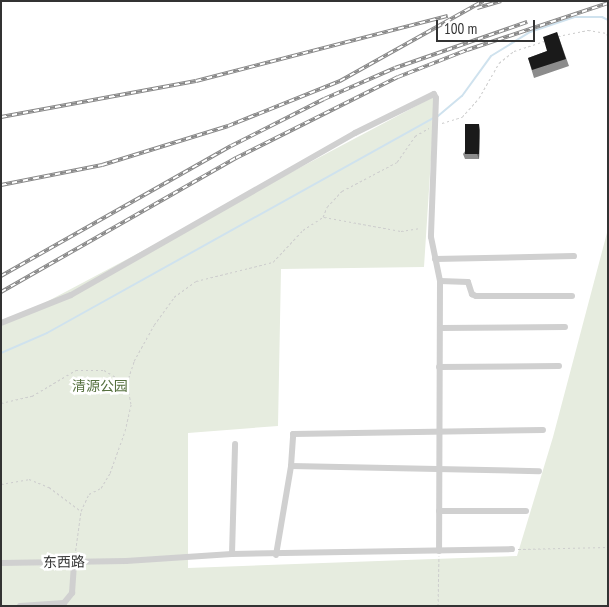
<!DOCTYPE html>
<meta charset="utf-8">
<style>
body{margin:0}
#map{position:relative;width:609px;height:607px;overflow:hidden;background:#fff;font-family:"PT Sans Narrow","Noto Sans SC",sans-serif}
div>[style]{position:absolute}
.green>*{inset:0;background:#e6ecdf}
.stream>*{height:2px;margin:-1px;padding:0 1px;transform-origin:1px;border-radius:1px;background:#cfe2ee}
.path>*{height:1px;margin-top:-0.5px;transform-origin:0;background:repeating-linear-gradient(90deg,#cdcdcd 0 2.5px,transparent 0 5px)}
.minor>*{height:6px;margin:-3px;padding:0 3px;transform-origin:3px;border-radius:3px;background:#d0d0d0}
.rail>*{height:4px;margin-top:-2px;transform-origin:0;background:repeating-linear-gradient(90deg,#fff 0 5.5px,#888 0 11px);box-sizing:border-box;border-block:1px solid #888}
.wall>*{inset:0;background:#8c8c8c}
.shaded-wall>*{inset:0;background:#5f5f5f}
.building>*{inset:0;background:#1a1a1a;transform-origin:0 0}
span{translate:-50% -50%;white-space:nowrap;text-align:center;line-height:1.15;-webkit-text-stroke:5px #fff;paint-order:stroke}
.park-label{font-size:14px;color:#56703f}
.street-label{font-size:14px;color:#333}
.frame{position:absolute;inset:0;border:2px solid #333;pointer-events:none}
.scale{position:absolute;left:436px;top:20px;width:99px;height:22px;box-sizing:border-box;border:2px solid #333;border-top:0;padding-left:6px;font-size:15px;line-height:18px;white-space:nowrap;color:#333;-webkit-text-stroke:4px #fff;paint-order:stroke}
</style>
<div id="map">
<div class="green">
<i style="clip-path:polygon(435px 96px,424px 267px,281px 269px,278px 426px,188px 433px,188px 568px,517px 556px,553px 437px,608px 229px,608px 606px,1px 606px,1px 326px)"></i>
</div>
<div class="stream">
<i style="left:438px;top:116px;width:31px;rotate:-40deg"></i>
<i style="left:462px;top:96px;width:49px;rotate:-54.1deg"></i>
<i style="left:491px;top:56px;width:46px;rotate:-31.6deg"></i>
<i style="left:530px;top:32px;width:47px;rotate:-18.4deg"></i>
<i style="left:575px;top:17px;width:27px"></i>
<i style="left:602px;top:17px;width:7px;rotate:27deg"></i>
<i style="left:1px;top:353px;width:50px;rotate:-23.5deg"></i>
<i style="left:47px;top:333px;width:443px;rotate:-29.1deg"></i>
</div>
<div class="path">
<i style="left:558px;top:36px;width:31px;rotate:-11deg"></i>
<i style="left:588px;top:30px;width:19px;rotate:9deg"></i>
<i style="left:607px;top:33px;width:7px;rotate:82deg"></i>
<i style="left:442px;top:123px;width:21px;rotate:-17deg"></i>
<i style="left:462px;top:117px;width:25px;rotate:-48deg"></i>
<i style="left:479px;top:98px;width:40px;rotate:-60.3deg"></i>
<i style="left:499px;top:63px;width:19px;rotate:-39deg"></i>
<i style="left:514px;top:51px;width:33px;rotate:-18deg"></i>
<i style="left:324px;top:217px;width:78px;rotate:10.3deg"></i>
<i style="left:401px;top:231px;width:18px;rotate:-9deg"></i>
<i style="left:1px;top:403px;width:32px;rotate:-13deg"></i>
<i style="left:32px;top:396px;width:51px;rotate:-30.6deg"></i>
<i style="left:76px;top:370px;width:28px"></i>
<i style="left:104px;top:370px;width:26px;rotate:31deg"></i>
<i style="left:1px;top:484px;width:28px;rotate:-10deg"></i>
<i style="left:29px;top:479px;width:22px;rotate:22deg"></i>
<i style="left:49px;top:487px;width:39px;rotate:37deg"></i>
<i style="left:518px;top:549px;width:90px;rotate:-1.3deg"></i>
<i style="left:75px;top:555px;width:44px;rotate:-82.2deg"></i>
<i style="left:81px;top:511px;width:19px;rotate:-65deg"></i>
<i style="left:89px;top:494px;width:13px;rotate:-27deg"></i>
<i style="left:101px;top:488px;width:17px;rotate:-59deg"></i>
<i style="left:110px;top:473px;width:45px;rotate:-70.3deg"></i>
<i style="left:125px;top:431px;width:28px;rotate:-77deg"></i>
<i style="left:131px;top:404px;width:21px;rotate:-101deg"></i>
<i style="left:127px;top:383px;width:23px;rotate:-72deg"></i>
<i style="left:134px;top:361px;width:41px;rotate:-60.9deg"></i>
<i style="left:154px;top:325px;width:34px;rotate:-54deg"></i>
<i style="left:174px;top:297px;width:27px;rotate:-36deg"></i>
<i style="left:196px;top:281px;width:79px;rotate:-13.9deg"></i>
<i style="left:273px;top:262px;width:44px;rotate:-46.8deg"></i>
<i style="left:303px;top:230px;width:24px;rotate:-33deg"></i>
<i style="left:323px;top:217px;width:11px;rotate:-68deg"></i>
<i style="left:327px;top:207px;width:22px;rotate:-47deg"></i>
<i style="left:342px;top:191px;width:62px;rotate:-27.8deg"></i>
<i style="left:397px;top:162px;width:32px;rotate:-55deg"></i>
<i style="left:415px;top:136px;width:16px;rotate:-30deg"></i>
<i style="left:438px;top:606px;width:50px;rotate:-88.9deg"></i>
</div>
<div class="minor">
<i style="left:435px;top:259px;width:139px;rotate:-1.2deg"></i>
<i style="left:440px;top:281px;width:28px;rotate:2deg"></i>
<i style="left:468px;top:282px;width:13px;rotate:72deg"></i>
<i style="left:472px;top:294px;width:4px;rotate:27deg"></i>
<i style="left:476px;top:296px;width:96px"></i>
<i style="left:1px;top:323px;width:75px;rotate:-21.8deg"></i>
<i style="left:71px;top:295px;width:327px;rotate:-29.7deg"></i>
<i style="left:355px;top:133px;width:88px;rotate:-26.3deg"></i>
<i style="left:434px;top:94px;width:4px;rotate:63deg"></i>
<i style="left:436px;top:98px;width:139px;rotate:92.1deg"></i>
<i style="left:431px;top:237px;width:45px;rotate:78.4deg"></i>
<i style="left:440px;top:281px;width:270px;rotate:90.2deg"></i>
<i style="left:440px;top:328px;width:125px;rotate:-0.5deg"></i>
<i style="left:439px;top:367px;width:120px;rotate:-0.5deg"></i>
<i style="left:291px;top:466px;width:248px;rotate:1.2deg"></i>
<i style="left:439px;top:511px;width:87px"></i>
<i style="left:232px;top:554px;width:110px;rotate:-88.4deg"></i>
<i style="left:276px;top:555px;width:90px;rotate:-80.4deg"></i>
<i style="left:291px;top:466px;width:32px;rotate:-86deg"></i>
<i style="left:293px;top:434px;width:250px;rotate:-0.9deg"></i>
<i style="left:1px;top:563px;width:125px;rotate:-0.9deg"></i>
<i style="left:126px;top:561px;width:106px;rotate:-3.8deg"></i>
<i style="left:232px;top:554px;width:280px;rotate:-1deg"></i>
<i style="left:20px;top:606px;width:44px;rotate:-3.9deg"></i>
<i style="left:64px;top:603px;width:13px;rotate:-51deg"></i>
<i style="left:72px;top:593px;width:31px;rotate:-86deg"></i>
</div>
<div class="rail">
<i style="left:477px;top:8px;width:25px;rotate:-16deg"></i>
<i style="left:1px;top:117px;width:198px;rotate:-10.5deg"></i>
<i style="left:196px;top:81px;width:260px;rotate:-14.5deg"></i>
<i style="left:1px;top:185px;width:103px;rotate:-11.2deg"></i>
<i style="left:102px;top:165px;width:132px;rotate:-17.2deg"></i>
<i style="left:228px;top:126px;width:121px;rotate:-21.9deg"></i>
<i style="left:340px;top:81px;width:164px;rotate:-29.2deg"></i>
<i style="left:1px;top:276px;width:264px;rotate:-29.5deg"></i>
<i style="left:231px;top:146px;width:104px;rotate:-26.8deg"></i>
<i style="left:324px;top:99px;width:77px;rotate:-23.6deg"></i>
<i style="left:395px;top:68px;width:140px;rotate:-19.2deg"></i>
<i style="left:1px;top:292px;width:271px;rotate:-29.7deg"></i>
<i style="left:236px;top:158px;width:181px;rotate:-26.6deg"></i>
<i style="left:398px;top:77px;width:74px;rotate:-21.4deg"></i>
<i style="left:467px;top:50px;width:149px;rotate:-18.4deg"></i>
</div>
<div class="wall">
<i style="clip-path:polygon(557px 32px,569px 66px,534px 78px,528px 58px,547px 51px)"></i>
<i style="clip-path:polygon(480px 130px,479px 159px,465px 159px,463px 154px)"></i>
</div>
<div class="shaded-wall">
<i style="clip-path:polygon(479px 124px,480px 130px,479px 159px,477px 154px)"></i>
</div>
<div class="building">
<i style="clip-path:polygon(557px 32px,566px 59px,532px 70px,528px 58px,547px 51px,543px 37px)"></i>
<i style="left:465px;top:124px;width:14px;height:30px"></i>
</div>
<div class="park-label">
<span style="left:100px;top:386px">清源公园</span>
</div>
<div class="street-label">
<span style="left:64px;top:562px;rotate:-1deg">东西路</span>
</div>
<div class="frame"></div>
<div class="scale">100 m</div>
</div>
